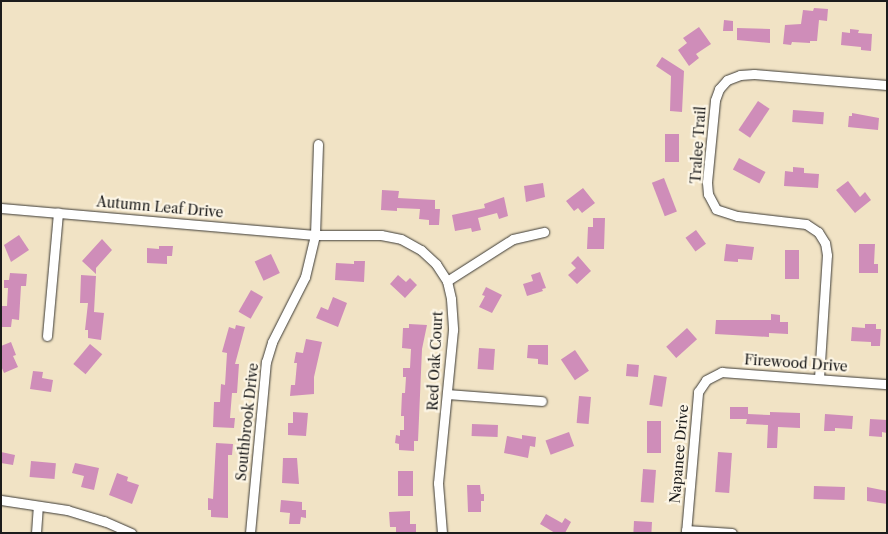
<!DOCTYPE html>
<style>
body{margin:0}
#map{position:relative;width:888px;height:534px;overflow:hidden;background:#f1e3c5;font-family:"Libre Caslon Text",serif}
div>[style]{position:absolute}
.building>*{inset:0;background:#cf8db9;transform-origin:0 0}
.roads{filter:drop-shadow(0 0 1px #3c3a35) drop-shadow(0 0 1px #3c3a35)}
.street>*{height:9px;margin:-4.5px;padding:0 4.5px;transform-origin:4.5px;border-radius:4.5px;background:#fff}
span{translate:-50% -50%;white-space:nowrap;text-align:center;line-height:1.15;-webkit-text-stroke:4.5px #fcf5e5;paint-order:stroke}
.street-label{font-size:14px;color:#1c1c1c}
.frame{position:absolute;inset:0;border:2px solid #1c1c1c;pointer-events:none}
</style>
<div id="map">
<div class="building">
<i style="clip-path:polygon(814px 8px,828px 9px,827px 21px,819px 20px,817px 41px,810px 41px,810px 43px,792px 42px,791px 45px,783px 44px,785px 25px,801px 24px,803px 10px,813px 11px)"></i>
<i style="clip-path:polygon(724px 20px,733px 21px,733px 31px,723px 31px)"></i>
<i style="clip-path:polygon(699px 27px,711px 44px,696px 54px,699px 58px,689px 66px,678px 50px,687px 43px,683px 38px)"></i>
<i style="clip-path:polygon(737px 28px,770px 29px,770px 43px,737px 40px)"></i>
<i style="clip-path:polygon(850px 29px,859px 30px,858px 33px,872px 34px,871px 51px,861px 50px,861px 47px,841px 45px,842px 32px,850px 33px)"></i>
<i style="clip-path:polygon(662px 57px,684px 71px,682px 112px,670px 111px,671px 76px,656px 66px)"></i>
<i style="left:758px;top:101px;width:14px;height:35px;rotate:34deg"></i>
<i style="left:793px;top:110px;width:31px;height:12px;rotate:4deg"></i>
<i style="clip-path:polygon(852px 113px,879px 118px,878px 130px,848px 127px,849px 116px,852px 116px)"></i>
<i style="left:665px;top:134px;width:14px;height:28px"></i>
<i style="left:739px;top:158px;width:30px;height:13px;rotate:28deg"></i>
<i style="clip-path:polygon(793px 167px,804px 168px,804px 173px,819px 174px,818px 188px,784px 186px,785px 171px,793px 172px)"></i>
<i style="left:664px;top:178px;width:36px;height:13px;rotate:69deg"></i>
<i style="clip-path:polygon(848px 181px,860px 197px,865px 192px,871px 200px,855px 213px,836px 190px)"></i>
<i style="clip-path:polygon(543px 183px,545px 197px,526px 202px,524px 186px)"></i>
<i style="clip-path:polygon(583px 188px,595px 203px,582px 213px,578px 208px,574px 211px,566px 201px)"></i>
<i style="clip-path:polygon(382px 190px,399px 191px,398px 198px,435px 200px,435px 209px,440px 209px,439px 225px,429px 225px,429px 220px,419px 219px,420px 209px,397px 208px,397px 211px,381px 210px)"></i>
<i style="clip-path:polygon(504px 197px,508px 216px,499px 219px,497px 213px,478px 218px,481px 230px,472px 232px,471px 228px,455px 231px,452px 215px,485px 208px,484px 204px)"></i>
<i style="clip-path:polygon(593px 218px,605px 218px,604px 249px,587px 249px,588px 227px,593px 227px)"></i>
<i style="left:696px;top:230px;width:17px;height:13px;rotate:54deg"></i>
<i style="clip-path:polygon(19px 235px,29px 250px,11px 262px,4px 245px)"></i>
<i style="clip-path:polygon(102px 239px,112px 250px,96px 268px,96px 274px,82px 261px)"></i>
<i style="clip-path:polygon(726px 244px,754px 247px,752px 260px,738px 259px,738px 262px,724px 261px)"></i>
<i style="clip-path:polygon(859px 244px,875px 244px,874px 264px,878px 264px,878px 273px,859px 273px)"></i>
<i style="clip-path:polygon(159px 246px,173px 246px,172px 256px,167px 256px,167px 264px,147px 263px,147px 248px,159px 249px)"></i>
<i style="left:785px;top:250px;width:14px;height:29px"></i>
<i style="left:271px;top:254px;width:21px;height:18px;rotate:65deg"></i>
<i style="clip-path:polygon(578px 256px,591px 271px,577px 284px,568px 275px,576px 268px,571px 263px)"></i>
<i style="clip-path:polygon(354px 261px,365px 261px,364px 282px,335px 280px,336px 263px,354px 264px)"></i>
<i style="clip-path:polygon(540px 272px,546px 288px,542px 289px,543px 291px,527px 296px,523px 284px,533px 281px,531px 275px)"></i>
<i style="clip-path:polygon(10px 273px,27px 274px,26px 286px,21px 286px,19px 320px,12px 319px,11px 327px,1px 327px,1px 306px,7px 306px,8px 288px,4px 288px,4px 280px,9px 280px)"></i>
<i style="clip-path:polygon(81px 275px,96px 276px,94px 312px,104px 313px,101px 340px,88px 338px,88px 330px,85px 330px,88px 303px,80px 303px)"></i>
<i style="clip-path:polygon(398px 275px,406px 282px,410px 278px,417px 285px,405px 298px,390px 284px)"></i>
<i style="clip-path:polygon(486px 287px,502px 295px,492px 313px,479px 307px,485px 296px,482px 295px)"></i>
<i style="left:251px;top:290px;width:14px;height:25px;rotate:30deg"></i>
<i style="clip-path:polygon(333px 297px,347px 303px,338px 327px,316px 318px,321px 307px,328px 310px)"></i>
<i style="clip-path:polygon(771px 314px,780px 315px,780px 322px,788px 322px,788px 334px,769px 333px,769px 337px,715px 334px,716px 320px,771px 320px)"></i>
<i style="clip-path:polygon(409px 324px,427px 325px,422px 349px,418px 441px,414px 441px,414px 451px,399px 450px,399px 444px,395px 443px,396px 435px,400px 436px,400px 430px,404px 430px,404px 416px,401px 416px,402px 393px,405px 393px,406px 377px,403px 377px,403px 368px,410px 368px,411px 349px,402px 348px,403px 328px,409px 328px)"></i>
<i style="clip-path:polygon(865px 324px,876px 324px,876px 329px,881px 329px,880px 346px,871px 346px,871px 342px,851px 341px,852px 327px,865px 328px)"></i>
<i style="clip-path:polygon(236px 325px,245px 327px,235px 364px,239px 364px,237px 393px,232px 393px,230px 418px,235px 418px,234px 428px,213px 427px,214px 402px,220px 402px,221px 384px,225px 385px,227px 353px,222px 352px,229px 327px,235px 329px)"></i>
<i style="left:687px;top:328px;width:15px;height:28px;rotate:48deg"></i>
<i style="clip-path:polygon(306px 339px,322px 342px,314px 377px,314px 394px,290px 396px,291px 385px,295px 385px,297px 363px,294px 363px,296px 352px,303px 353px)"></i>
<i style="clip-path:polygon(11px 342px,16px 355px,13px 356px,18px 367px,4px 373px,1px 366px,1px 346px)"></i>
<i style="left:90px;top:344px;width:16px;height:26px;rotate:40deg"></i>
<i style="clip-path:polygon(528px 345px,548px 345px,548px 365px,538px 364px,538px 359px,527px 358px)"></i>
<i style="left:479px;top:348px;width:16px;height:21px;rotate:4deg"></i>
<i style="left:575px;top:350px;width:25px;height:17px;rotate:56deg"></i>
<i style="left:627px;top:364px;width:12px;height:12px;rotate:5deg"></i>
<i style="clip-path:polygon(33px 371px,43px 372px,42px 378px,53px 380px,51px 392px,30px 389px)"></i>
<i style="left:654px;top:375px;width:13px;height:30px;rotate:9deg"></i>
<i style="left:579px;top:396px;width:12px;height:27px;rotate:5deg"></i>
<i style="clip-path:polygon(730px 407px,748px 407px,748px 414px,770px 415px,770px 412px,800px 413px,800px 428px,778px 427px,777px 448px,767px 448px,768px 425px,746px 424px,747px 419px,730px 419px)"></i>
<i style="clip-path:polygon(293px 412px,308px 413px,306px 436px,288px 435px,288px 423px,293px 423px)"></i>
<i style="clip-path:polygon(825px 414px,853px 416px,852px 429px,835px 428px,835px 431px,824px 431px)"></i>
<i style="clip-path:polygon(870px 419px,887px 420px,887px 433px,882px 432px,882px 437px,869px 436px)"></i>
<i style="left:647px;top:421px;width:14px;height:32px"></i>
<i style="left:472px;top:424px;width:26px;height:12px;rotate:2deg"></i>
<i style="left:569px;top:432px;width:15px;height:25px;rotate:70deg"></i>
<i style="clip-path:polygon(522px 435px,536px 437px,535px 447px,530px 446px,528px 458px,504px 453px,507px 436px,522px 439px)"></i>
<i style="clip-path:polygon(216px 443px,233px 444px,232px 455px,228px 455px,228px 518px,211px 517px,211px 510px,208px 510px,208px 498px,213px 499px)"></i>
<i style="clip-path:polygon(1px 452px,15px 455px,13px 465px,1px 463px)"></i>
<i style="left:718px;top:452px;width:14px;height:40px;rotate:4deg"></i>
<i style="clip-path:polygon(283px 458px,297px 458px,299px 484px,282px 483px)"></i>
<i style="left:31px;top:461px;width:25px;height:16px;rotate:5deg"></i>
<i style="clip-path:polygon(75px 463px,99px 468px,94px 490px,81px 487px,84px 476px,72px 473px)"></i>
<i style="left:643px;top:469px;width:13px;height:33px;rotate:4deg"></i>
<i style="left:398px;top:471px;width:15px;height:25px"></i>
<i style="clip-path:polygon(117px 473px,128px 477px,127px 481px,139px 485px,132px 504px,109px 495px)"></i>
<i style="clip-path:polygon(467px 485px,480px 485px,481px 494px,484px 494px,484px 501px,481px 501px,481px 512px,468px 512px)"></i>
<i style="left:814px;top:486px;width:31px;height:13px;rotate:2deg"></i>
<i style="clip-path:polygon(867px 487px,887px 491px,887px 504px,867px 501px)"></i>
<i style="clip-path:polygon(281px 500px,302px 502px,302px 510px,306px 510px,306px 518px,301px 517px,300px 524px,289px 524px,290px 513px,280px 512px)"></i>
<i style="clip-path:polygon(410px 511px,410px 524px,416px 524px,416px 533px,396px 533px,396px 527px,390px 527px,389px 512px)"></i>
<i style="clip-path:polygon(546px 514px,562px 523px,565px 518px,571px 522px,565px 533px,555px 533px,540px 524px)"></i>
<i style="left:634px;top:521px;width:18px;height:11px;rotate:3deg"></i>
</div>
<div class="roads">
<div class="street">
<i style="left:1px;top:208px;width:315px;rotate:4.9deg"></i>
<i style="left:315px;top:235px;width:66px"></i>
<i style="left:381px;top:235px;width:20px;rotate:11deg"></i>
<i style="left:401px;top:239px;width:23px;rotate:29deg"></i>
<i style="left:421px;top:250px;width:21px;rotate:43deg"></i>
<i style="left:436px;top:264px;width:20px;rotate:57deg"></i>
<i style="left:447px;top:281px;width:18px;rotate:77deg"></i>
<i style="left:451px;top:299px;width:31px;rotate:86deg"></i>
<i style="left:453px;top:330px;width:154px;rotate:95.6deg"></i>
<i style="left:438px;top:483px;width:50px;rotate:85.4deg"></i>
<i style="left:447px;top:281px;width:78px;rotate:-32.5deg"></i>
<i style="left:513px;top:239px;width:32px;rotate:-13deg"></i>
<i style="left:47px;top:336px;width:124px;rotate:-84.9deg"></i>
<i style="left:819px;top:378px;width:123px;rotate:-86.3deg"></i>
<i style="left:827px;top:255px;width:12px;rotate:-99deg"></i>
<i style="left:825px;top:243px;width:13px;rotate:-122deg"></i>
<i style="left:818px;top:232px;width:14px;rotate:-146deg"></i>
<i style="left:806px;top:224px;width:69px;rotate:-173.4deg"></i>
<i style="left:737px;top:216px;width:22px;rotate:-162deg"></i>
<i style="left:716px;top:209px;width:17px;rotate:-118deg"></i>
<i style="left:708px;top:194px;width:12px;rotate:-95deg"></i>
<i style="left:707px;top:182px;width:82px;rotate:-84.4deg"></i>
<i style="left:715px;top:100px;width:12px;rotate:-70deg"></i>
<i style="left:719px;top:89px;width:12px;rotate:-48deg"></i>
<i style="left:727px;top:80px;width:14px;rotate:-21deg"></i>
<i style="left:740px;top:75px;width:14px;rotate:-4deg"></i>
<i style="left:754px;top:74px;width:133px;rotate:4.7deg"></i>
<i style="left:448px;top:394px;width:94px;rotate:4.3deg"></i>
<i style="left:1px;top:500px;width:67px;rotate:8.6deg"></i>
<i style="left:67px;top:510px;width:39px;rotate:17deg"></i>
<i style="left:104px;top:521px;width:30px;rotate:24deg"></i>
<i style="left:686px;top:530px;width:46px;rotate:3.7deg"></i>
<i style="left:36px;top:533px;width:27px;rotate:-86deg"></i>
<i style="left:250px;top:533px;width:172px;rotate:-84.7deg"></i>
<i style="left:266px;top:362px;width:21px;rotate:-73deg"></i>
<i style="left:272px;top:342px;width:73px;rotate:-63.1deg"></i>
<i style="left:305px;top:277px;width:43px;rotate:-76.6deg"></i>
<i style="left:315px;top:235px;width:91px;rotate:-88.1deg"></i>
<i style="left:686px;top:533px;width:142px;rotate:-85.1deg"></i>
<i style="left:698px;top:392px;width:14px;rotate:-56deg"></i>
<i style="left:706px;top:380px;width:18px;rotate:-27deg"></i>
<i style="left:722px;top:372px;width:165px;rotate:4.2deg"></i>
</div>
</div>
<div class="street-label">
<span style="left:698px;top:145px;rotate:-86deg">Tralee Trail</span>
<span style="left:160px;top:207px;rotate:5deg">Autumn Leaf Drive</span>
<span style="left:435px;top:361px;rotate:-87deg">Red Oak Court</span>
<span style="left:796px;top:363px;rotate:4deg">Firewood Drive</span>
<span style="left:247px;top:422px;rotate:-84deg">Southbrook Drive</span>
<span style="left:679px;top:454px;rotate:-85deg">Napanee Drive</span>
</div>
<div class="frame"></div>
</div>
